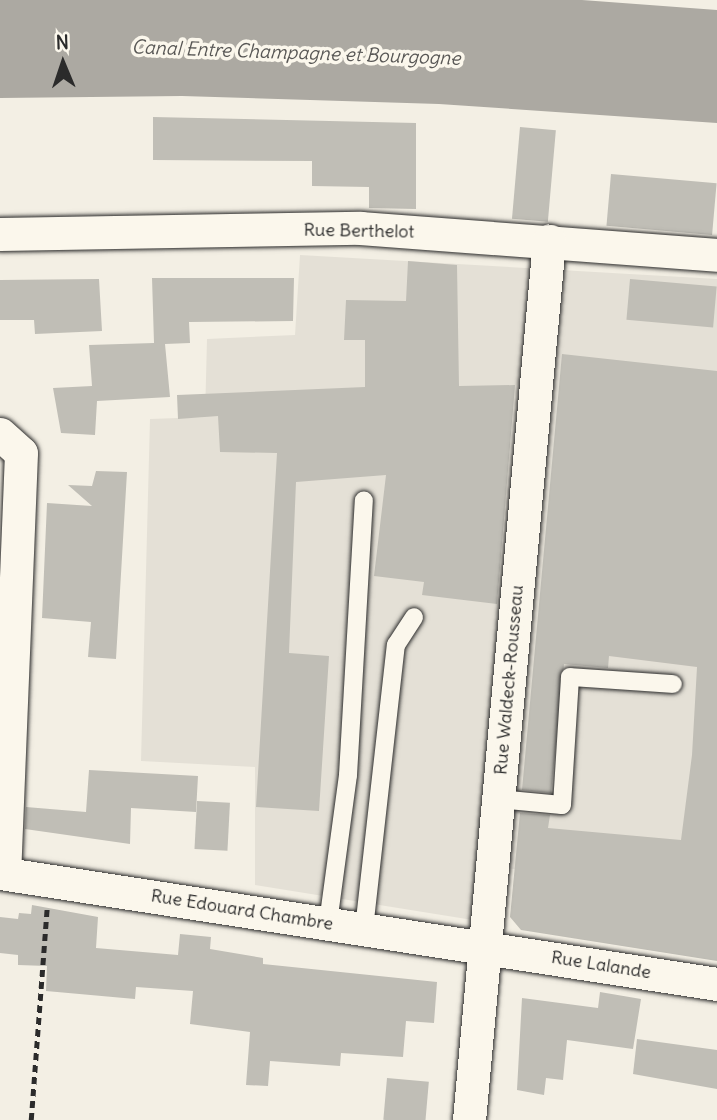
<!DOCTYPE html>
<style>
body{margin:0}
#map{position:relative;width:717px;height:1120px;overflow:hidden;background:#f3efe4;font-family:Delius,sans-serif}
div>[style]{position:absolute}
.built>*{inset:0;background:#e4e0d6}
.water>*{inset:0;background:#aca9a2}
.building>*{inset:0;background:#c0beb6;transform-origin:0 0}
.path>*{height:4.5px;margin-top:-2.25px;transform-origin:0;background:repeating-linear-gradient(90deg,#2b2b2b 0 7px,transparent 0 12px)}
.roads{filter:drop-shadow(0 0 2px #2b2b2b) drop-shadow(0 0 2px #2b2b2b)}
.service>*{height:18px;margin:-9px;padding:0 9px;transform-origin:9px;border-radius:9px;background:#fbf7ec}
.minor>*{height:33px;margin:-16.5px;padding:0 16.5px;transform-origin:16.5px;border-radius:16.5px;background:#fbf7ec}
span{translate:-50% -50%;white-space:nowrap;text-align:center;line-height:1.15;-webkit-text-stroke:7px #fbf7ec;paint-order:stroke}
.street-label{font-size:18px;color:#2b2b2b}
.water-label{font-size:19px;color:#585755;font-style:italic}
.north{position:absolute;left:28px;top:28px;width:70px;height:70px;-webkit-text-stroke:5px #fbf7ec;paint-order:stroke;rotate:358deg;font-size:19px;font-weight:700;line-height:28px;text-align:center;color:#2b2b2b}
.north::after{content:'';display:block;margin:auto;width:24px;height:32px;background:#2b2b2b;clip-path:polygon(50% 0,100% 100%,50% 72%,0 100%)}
</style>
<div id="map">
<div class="built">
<i style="clip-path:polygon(300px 255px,717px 279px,717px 894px,482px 865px,479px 921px,255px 885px,255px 767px,141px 761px,150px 419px,205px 417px,207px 339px,295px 335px)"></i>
</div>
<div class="water">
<i style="clip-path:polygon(0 0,582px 0,717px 10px,717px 123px,439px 104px,182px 96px,0 98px)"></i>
</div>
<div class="building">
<i style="clip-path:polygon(153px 117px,416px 123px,416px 209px,369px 208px,369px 187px,312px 186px,312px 161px,153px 160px)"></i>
<i style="left:520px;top:127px;width:36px;height:92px;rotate:5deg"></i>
<i style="left:611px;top:174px;width:106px;height:52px;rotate:5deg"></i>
<i style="clip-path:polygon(408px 261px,457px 265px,459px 386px,515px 385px,497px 604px,422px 595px,424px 582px,374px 576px,386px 475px,296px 482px,289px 653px,329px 656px,319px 811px,256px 807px,277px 453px,220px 452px,218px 416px,178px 419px,177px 395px,365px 387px,365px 340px,344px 340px,346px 300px,406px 301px)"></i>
<i style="clip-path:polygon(152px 278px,294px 278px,293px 321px,189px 322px,190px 343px,165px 344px,170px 397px,97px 401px,95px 435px,61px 433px,53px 388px,92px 386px,89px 345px,154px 343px)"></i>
<i style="clip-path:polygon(99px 279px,102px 331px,35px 334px,34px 320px,0 320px,0 280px)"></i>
<i style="left:630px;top:279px;width:87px;height:41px;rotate:5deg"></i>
<i style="clip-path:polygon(562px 354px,717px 371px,717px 961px,521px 930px,510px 917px,520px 813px,550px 815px,548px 828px,681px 840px,692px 755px,697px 667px,609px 656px,608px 668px,564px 664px,551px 793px,522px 790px)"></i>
<i style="clip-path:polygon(96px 471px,127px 472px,116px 659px,88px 657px,91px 622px,42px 618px,47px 503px,92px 506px,68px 485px,92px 486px)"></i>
<i style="clip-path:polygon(89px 770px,198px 776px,196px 812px,131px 808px,130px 844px,25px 829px,26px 807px,86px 812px)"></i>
<i style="left:197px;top:801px;width:33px;height:48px;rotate:3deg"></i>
<i style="clip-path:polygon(32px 905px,98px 917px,96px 948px,178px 955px,180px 934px,211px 937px,210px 949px,263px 958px,263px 964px,437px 982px,434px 1023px,406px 1021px,403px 1057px,341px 1053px,340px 1066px,270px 1061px,268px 1086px,246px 1085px,250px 1032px,190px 1024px,193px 991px,136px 987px,135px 999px,46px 991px,47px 966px,18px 965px,18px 955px,0 953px,0 917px,18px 919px,19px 913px,31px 914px)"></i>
<i style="clip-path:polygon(600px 992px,641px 999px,633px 1049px,567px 1040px,563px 1080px,546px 1078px,544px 1095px,517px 1090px,522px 998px,598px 1008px)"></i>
<i style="clip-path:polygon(637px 1039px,717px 1050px,717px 1089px,633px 1074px)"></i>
<i style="left:387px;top:1078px;width:42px;height:42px;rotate:5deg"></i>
</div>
<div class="path">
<i style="left:31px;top:1120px;width:212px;rotate:-85.7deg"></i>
</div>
<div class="roads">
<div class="service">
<i style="left:498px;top:799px;width:64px;rotate:5.4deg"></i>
<i style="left:562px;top:805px;width:128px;rotate:-86.4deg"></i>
<i style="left:570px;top:677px;width:103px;rotate:3.9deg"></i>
<i style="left:328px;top:923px;width:149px;rotate:-82.3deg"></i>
<i style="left:348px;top:775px;width:275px;rotate:-86.7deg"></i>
<i style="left:364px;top:929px;width:286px;rotate:-83.6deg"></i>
<i style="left:396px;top:645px;width:33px;rotate:-57deg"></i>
</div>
<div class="minor">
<i style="left:0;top:234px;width:360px;rotate:-1deg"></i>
<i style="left:360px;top:228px;width:358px;rotate:4.3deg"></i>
<i style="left:0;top:434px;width:28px;rotate:42deg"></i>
<i style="left:21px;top:453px;width:420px;rotate:92.3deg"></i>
<i style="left:0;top:873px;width:726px;rotate:8.8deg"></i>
<i style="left:469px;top:1120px;width:883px;rotate:-84.8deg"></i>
</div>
</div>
<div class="street-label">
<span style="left:359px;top:231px;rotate:1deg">Rue Berthelot</span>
<span style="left:509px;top:680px;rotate:-85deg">Rue Waldeck-Rousseau</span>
<span style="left:242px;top:910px;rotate:9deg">Rue Edouard Chambre</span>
<span style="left:601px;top:965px;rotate:9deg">Rue Lalande</span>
</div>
<div class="water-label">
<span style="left:296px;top:53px;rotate:2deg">Canal Entre Champagne et Bourgogne</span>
</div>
<div class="north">N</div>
</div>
